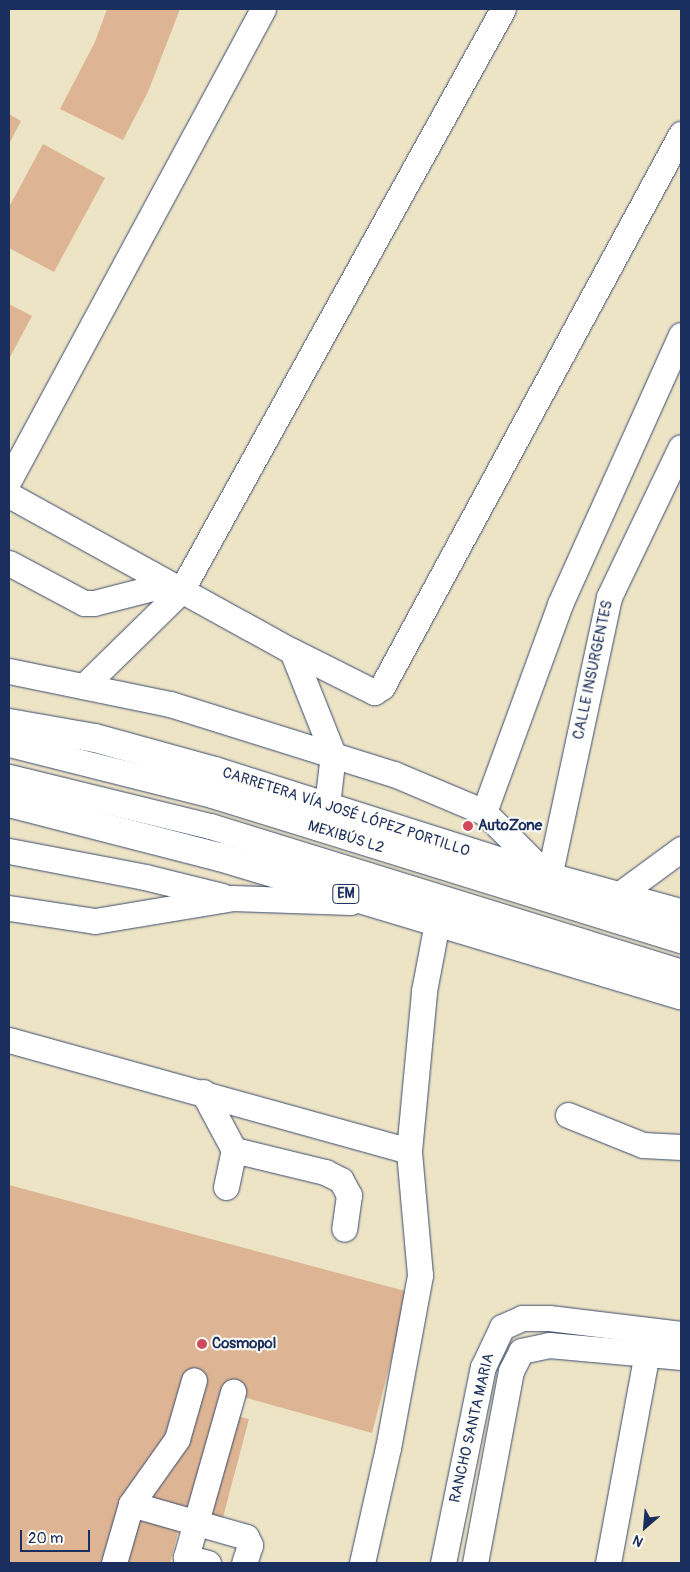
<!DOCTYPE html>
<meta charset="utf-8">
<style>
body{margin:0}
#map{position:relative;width:690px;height:1572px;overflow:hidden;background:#ede4c6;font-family:Pangolin,sans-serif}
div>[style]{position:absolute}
.building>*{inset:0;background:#ddb594}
.roads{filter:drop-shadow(0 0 1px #3a4a6e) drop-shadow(0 0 1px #3a4a6e)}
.minor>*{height:25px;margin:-12.5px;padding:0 12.5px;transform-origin:12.5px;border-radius:12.5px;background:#fff}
.major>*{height:28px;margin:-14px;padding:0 14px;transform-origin:14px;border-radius:14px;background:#fff}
.dots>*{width:14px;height:14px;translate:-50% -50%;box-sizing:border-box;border:2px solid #fdfcf7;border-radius:50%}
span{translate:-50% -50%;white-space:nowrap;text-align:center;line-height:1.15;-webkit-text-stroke:4px #fdfcf7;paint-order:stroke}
.shield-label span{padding:1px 4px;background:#fdfcf7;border:1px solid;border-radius:4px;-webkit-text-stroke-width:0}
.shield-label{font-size:14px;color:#1b2f5e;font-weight:700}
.street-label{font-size:15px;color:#1b2f5e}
.poi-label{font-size:15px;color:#1b2f5e;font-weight:700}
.left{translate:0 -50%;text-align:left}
.frame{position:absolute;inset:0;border:10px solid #1b2f5e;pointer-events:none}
.north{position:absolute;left:620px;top:1502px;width:50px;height:50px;-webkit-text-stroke:4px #fdfcf7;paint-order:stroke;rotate:207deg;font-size:14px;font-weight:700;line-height:20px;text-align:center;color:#1b2f5e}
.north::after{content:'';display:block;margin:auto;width:18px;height:22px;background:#1b2f5e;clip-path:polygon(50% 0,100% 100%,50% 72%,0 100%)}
.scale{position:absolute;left:20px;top:1530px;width:70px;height:22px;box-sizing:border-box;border:2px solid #1b2f5e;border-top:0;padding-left:6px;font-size:15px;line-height:18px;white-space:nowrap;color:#1b2f5e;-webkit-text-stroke:4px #fdfcf7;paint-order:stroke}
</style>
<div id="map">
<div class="building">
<i style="clip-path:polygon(107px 9px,180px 9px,148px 92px,123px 140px,60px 109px,95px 42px)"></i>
<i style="clip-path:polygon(9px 114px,21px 121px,9px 144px)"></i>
<i style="clip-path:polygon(43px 144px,105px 178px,54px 272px,9px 248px,9px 207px)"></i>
<i style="clip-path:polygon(9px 304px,32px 316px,9px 359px)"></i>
<i style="clip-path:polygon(9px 1185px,409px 1292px,372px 1433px,240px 1396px,233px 1415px,249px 1419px,221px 1525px,183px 1513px,170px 1563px,9px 1563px)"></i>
</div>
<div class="roads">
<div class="minor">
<i style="left:9px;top:480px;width:535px;rotate:-61.66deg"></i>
<i style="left:9px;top:495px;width:323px;rotate:28.9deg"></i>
<i style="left:292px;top:651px;width:92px;rotate:26.6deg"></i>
<i style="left:374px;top:692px;width:9px;rotate:-32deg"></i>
<i style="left:382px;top:687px;width:629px;rotate:-61.6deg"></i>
<i style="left:9px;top:563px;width:85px;rotate:28.1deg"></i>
<i style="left:84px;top:603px;width:10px"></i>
<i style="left:94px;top:603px;width:76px;rotate:-14.4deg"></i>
<i style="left:292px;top:651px;width:111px;rotate:68.3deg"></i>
<i style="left:333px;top:754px;width:51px;rotate:96.7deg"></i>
<i style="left:9px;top:671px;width:164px;rotate:11.6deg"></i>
<i style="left:170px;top:704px;width:235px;rotate:17.4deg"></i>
<i style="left:394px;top:774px;width:98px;rotate:22.9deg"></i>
<i style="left:484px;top:812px;width:92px;rotate:45deg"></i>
<i style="left:84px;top:686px;width:136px;rotate:-44.4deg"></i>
<i style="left:181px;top:591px;width:665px;rotate:-61.05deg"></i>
<i style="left:9px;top:744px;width:209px;rotate:14.1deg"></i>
<i style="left:212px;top:795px;width:491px;rotate:17.2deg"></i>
<i style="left:9px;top:777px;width:207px;rotate:13.7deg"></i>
<i style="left:210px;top:826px;width:493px;rotate:17.2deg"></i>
<i style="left:484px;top:812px;width:221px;rotate:-69.9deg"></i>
<i style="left:560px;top:604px;width:295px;rotate:-65.8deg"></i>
<i style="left:9px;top:851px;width:138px;rotate:10.8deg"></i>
<i style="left:145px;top:877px;width:79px;rotate:13.9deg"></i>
<i style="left:549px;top:877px;width:286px;rotate:-77.9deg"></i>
<i style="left:609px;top:597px;width:166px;rotate:-64.4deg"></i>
<i style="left:620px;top:894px;width:76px;rotate:-36.4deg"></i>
<i style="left:9px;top:908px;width:87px;rotate:8.6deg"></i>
<i style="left:95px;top:921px;width:139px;rotate:-9.5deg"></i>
<i style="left:232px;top:898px;width:119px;rotate:1.9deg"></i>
<i style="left:9px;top:1040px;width:415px;rotate:15.5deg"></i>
<i style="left:203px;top:1092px;width:66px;rotate:61.9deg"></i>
<i style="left:234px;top:1150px;width:94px;rotate:13.6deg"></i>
<i style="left:325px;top:1172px;width:18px;rotate:27deg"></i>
<i style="left:341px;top:1180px;width:17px;rotate:62deg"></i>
<i style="left:349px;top:1195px;width:34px;rotate:98deg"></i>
<i style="left:568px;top:1115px;width:81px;rotate:21.8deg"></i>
<i style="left:643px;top:1145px;width:38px;rotate:3deg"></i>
<i style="left:226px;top:1187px;width:38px;rotate:-78deg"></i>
<i style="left:131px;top:1504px;width:120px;rotate:16deg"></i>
<i style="left:246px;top:1537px;width:9px;rotate:63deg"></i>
<i style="left:250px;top:1545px;width:19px;rotate:108deg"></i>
<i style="left:114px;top:1563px;width:61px;rotate:-73.9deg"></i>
<i style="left:131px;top:1504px;width:80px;rotate:-54.7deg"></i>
<i style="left:177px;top:1439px;width:61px;rotate:-73.9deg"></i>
<i style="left:208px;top:1563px;width:23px;rotate:-165deg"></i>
<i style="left:186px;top:1557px;width:172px;rotate:-74.1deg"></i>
<i style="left:362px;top:1563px;width:118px;rotate:-77.3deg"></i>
<i style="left:388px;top:1448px;width:176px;rotate:-79.5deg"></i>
<i style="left:420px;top:1275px;width:124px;rotate:-95.1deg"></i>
<i style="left:409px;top:1151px;width:161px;rotate:-84.6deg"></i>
<i style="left:424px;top:991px;width:69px;rotate:-79.2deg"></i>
<i style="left:443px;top:1563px;width:200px;rotate:-78.5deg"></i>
<i style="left:483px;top:1367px;width:44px;rotate:-64.6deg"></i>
<i style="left:502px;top:1327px;width:22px;rotate:-24deg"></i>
<i style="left:522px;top:1318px;width:27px"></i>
<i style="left:549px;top:1318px;width:133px;rotate:6.9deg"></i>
<i style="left:475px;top:1563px;width:195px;rotate:-79.4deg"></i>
<i style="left:511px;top:1371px;width:22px;rotate:-63deg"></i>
<i style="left:521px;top:1351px;width:29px;rotate:-12deg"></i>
<i style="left:549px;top:1345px;width:133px;rotate:5.2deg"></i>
<i style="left:608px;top:1563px;width:214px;rotate:-79.5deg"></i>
</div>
<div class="major">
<i style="left:9px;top:723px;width:87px;rotate:9.9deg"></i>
<i style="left:95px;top:738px;width:124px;rotate:15.4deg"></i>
<i style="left:215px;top:771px;width:350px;rotate:17.6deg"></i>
<i style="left:549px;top:877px;width:137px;rotate:15.3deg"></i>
<i style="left:9px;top:803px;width:218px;rotate:14.4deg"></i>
<i style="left:220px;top:857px;width:481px;rotate:16.7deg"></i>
</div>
</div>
<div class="dots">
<i style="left:468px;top:826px;background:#d1495b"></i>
<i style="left:202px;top:1344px;background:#d1495b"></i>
</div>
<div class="shield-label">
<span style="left:346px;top:894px">EM</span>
</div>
<div class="street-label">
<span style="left:593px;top:670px;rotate:-78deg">CALLE INSURGENTES</span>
<span style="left:346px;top:812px;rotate:18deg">CARRETERA VÍA JOSÉ LÓPEZ PORTILLO</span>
<span style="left:346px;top:837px;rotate:17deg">MEXIBÚS L2</span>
<span style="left:472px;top:1428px;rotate:-77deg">RANCHO SANTA MARIA</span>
</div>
<div class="poi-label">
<span class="left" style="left:478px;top:826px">AutoZone</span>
<span class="left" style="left:212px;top:1344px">Cosmopol</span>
</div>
<div class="frame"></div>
<div class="north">N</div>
<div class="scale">20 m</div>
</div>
